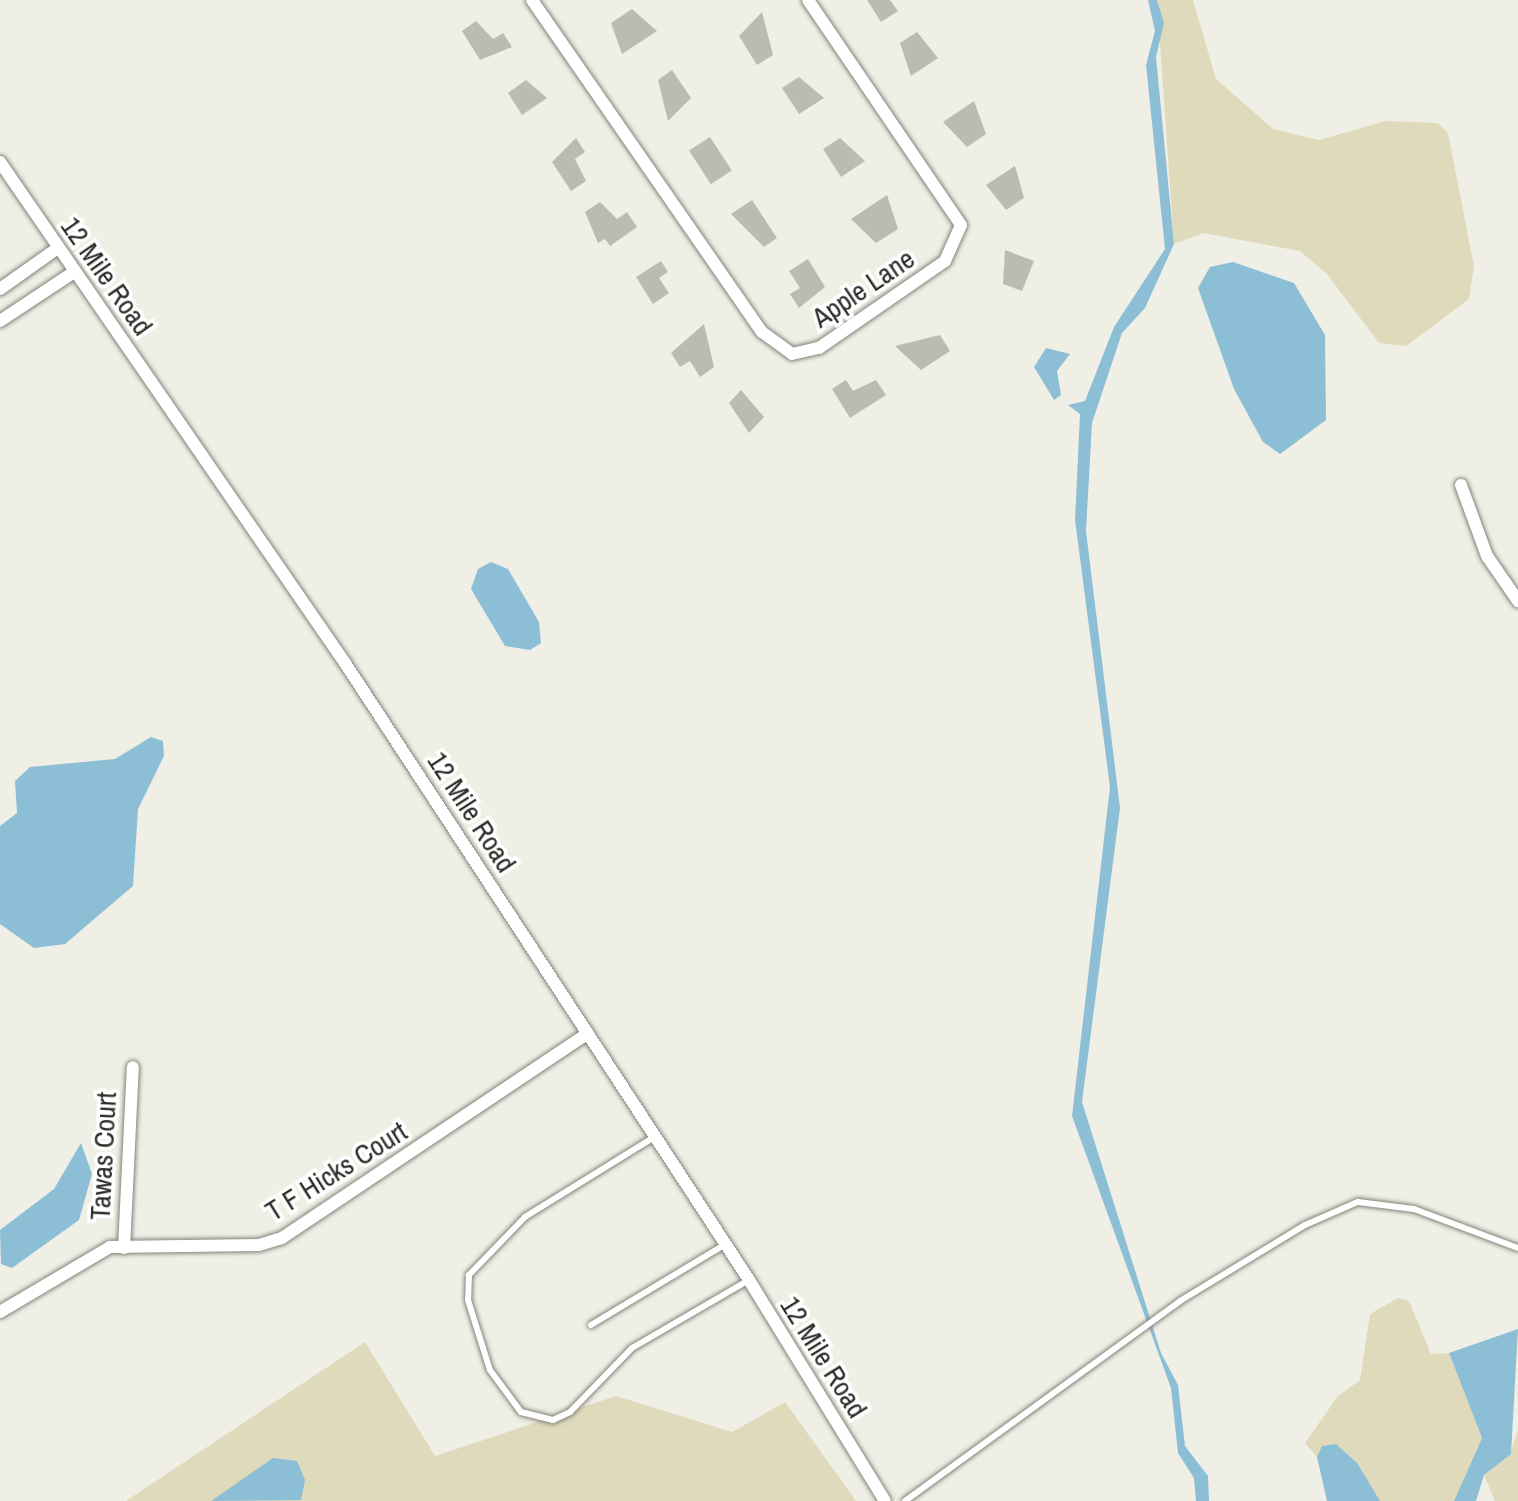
<!DOCTYPE html>
<style>
body{margin:0}
#map{position:relative;width:1518px;height:1501px;overflow:hidden;background:#f0efe6;font-family:"Archivo Narrow",sans-serif}
div>[style]{position:absolute}
.green>*{inset:0;background:#dfdabc}
.water>*{inset:0;background:#8cbed6}
.building>*{inset:0;background:#bcbbb2;transform-origin:0 0}
.roads{filter:drop-shadow(0 0 2px #84837a) drop-shadow(0 0 2px #84837a)}
.service>*{height:6px;margin:-3px;padding:0 3px;transform-origin:3px;border-radius:3px;background:#fff}
.minor>*{height:12px;margin:-6px;padding:0 6px;transform-origin:6px;border-radius:6px;background:#fff}
span{translate:-50% -50%;white-space:nowrap;text-align:center;line-height:1.15;-webkit-text-stroke:7px #fff;paint-order:stroke}
.street-label{font-size:28px;color:#2c2b28}
</style>
<div id="map">
<div class="green">
<i style="clip-path:polygon(1157px 0,1193px 0,1216px 79px,1273px 129px,1319px 140px,1386px 121px,1438px 123px,1448px 133px,1474px 266px,1469px 299px,1406px 346px,1379px 343px,1327px 274px,1300px 251px,1203px 233px,1174px 244px)"></i>
<i style="clip-path:polygon(1398px 1298px,1409px 1301px,1431px 1354px,1449px 1353px,1482px 1438px,1454px 1501px,1380px 1501px,1322px 1446px,1317px 1457px,1305px 1443px,1338px 1396px,1360px 1380px,1370px 1314px)"></i>
<i style="clip-path:polygon(365px 1342px,435px 1456px,616px 1396px,732px 1432px,785px 1402px,856px 1501px,126px 1501px)"></i>
<i style="clip-path:polygon(1518px 1430px,1518px 1501px,1495px 1501px,1484px 1475px,1510px 1454px)"></i>
</div>
<div class="water">
<i style="clip-path:polygon(1148px 0,1157px 0,1164px 23px,1156px 57px,1174px 244px,1145px 308px,1122px 333px,1092px 423px,1086px 531px,1120px 808px,1082px 1102px,1161px 1353px,1178px 1385px,1185px 1446px,1208px 1476px,1209px 1501px,1196px 1501px,1194px 1478px,1178px 1453px,1171px 1388px,1072px 1116px,1110px 787px,1075px 520px,1080px 414px,1068px 405px,1085px 401px,1114px 327px,1165px 249px,1146px 65px,1155px 31px)"></i>
<i style="clip-path:polygon(1233px 262px,1294px 283px,1325px 335px,1326px 420px,1280px 454px,1263px 442px,1234px 389px,1198px 288px,1210px 267px)"></i>
<i style="clip-path:polygon(1046px 348px,1070px 354px,1057px 371px,1061px 395px,1054px 400px,1034px 367px)"></i>
<i style="clip-path:polygon(491px 562px,508px 569px,539px 622px,541px 643px,530px 650px,505px 646px,471px 589px,478px 569px)"></i>
<i style="clip-path:polygon(151px 737px,163px 741px,164px 756px,138px 809px,133px 886px,65px 944px,34px 948px,0 924px,0 826px,17px 813px,15px 781px,30px 767px,115px 759px)"></i>
<i style="clip-path:polygon(81px 1143px,92px 1174px,79px 1220px,12px 1268px,1px 1264px,0 1230px,54px 1189px)"></i>
<i style="clip-path:polygon(1518px 1329px,1511px 1454px,1484px 1475px,1476px 1501px,1454px 1501px,1482px 1438px,1449px 1353px)"></i>
<i style="clip-path:polygon(1336px 1444px,1357px 1463px,1380px 1501px,1327px 1501px,1317px 1457px,1322px 1446px)"></i>
<i style="clip-path:polygon(273px 1458px,297px 1461px,305px 1480px,301px 1500px,211px 1501px)"></i>
</div>
<div class="building">
<i style="clip-path:polygon(867px 0,890px 0,898px 11px,881px 22px)"></i>
<i style="clip-path:polygon(632px 9px,657px 31px,622px 54px,611px 23px)"></i>
<i style="clip-path:polygon(762px 12px,773px 55px,757px 65px,739px 36px)"></i>
<i style="clip-path:polygon(476px 21px,493px 39px,503px 33px,512px 47px,480px 60px,462px 31px)"></i>
<i style="clip-path:polygon(917px 32px,938px 58px,911px 76px,900px 43px)"></i>
<i style="clip-path:polygon(672px 70px,691px 98px,668px 121px,658px 80px)"></i>
<i style="clip-path:polygon(799px 77px,824px 98px,799px 114px,782px 88px)"></i>
<i style="clip-path:polygon(526px 80px,547px 98px,522px 115px,508px 93px)"></i>
<i style="clip-path:polygon(974px 101px,986px 134px,967px 147px,943px 122px)"></i>
<i style="left:710px;top:137px;width:40px;height:25px;rotate:57deg"></i>
<i style="clip-path:polygon(576px 138px,585px 152px,575px 159px,586px 181px,571px 191px,552px 162px)"></i>
<i style="clip-path:polygon(840px 138px,865px 161px,841px 177px,823px 149px)"></i>
<i style="clip-path:polygon(1015px 166px,1024px 198px,1006px 210px,986px 185px)"></i>
<i style="clip-path:polygon(887px 195px,898px 229px,876px 243px,851px 219px)"></i>
<i style="clip-path:polygon(752px 200px,777px 238px,764px 247px,731px 214px)"></i>
<i style="clip-path:polygon(600px 202px,617px 219px,627px 212px,637px 227px,610px 246px,605px 239px,598px 243px,585px 212px)"></i>
<i style="clip-path:polygon(1005px 250px,1034px 261px,1022px 291px,1003px 284px)"></i>
<i style="clip-path:polygon(808px 259px,825px 287px,799px 308px,790px 294px,800px 288px,789px 271px)"></i>
<i style="clip-path:polygon(661px 261px,668px 272px,659px 278px,669px 293px,653px 304px,636px 277px)"></i>
<i style="clip-path:polygon(704px 324px,714px 367px,700px 377px,690px 361px,680px 367px,671px 353px)"></i>
<i style="clip-path:polygon(940px 335px,950px 351px,921px 370px,895px 346px)"></i>
<i style="clip-path:polygon(846px 380px,853px 391px,876px 380px,886px 395px,850px 418px,832px 389px)"></i>
<i style="clip-path:polygon(741px 390px,764px 417px,749px 433px,729px 403px)"></i>
</div>
<div class="roads">
<div class="service">
<i style="left:656px;top:1136px;width:154px;rotate:148.3deg"></i>
<i style="left:525px;top:1217px;width:81px;rotate:134deg"></i>
<i style="left:469px;top:1275px;width:25px;rotate:92deg"></i>
<i style="left:468px;top:1300px;width:73px;rotate:72.6deg"></i>
<i style="left:490px;top:1370px;width:52px;rotate:53.6deg"></i>
<i style="left:521px;top:1412px;width:33px;rotate:14deg"></i>
<i style="left:553px;top:1420px;width:19px;rotate:-25deg"></i>
<i style="left:570px;top:1412px;width:89px;rotate:-45.9deg"></i>
<i style="left:632px;top:1348px;width:135px;rotate:-30.2deg"></i>
<i style="left:591px;top:1325px;width:157px;rotate:-31deg"></i>
<i style="left:905px;top:1501px;width:340px;rotate:-36deg"></i>
<i style="left:1180px;top:1301px;width:146px;rotate:-31.3deg"></i>
<i style="left:1305px;top:1225px;width:58px;rotate:-23.5deg"></i>
<i style="left:1358px;top:1202px;width:56px;rotate:7.1deg"></i>
<i style="left:1414px;top:1209px;width:111px;rotate:20.6deg"></i>
</div>
<div class="minor">
<i style="left:532px;top:0;width:404px;rotate:55.3deg"></i>
<i style="left:762px;top:332px;width:37px;rotate:36deg"></i>
<i style="left:792px;top:354px;width:28px;rotate:-13deg"></i>
<i style="left:819px;top:348px;width:153px;rotate:-34.6deg"></i>
<i style="left:945px;top:261px;width:39px;rotate:-66deg"></i>
<i style="left:961px;top:225px;width:272px;rotate:-124.2deg"></i>
<i style="left:0;top:162px;width:608px;rotate:55.45deg"></i>
<i style="left:345px;top:663px;width:737px;rotate:56.78deg"></i>
<i style="left:749px;top:1280px;width:259px;rotate:58.4deg"></i>
<i style="left:0;top:289px;width:71px;rotate:-35.3deg"></i>
<i style="left:0;top:321px;width:89px;rotate:-33.5deg"></i>
<i style="left:1461px;top:485px;width:76px;rotate:69.9deg"></i>
<i style="left:1487px;top:556px;width:55px;rotate:55.4deg"></i>
<i style="left:124px;top:1248px;width:181px;rotate:-87.2deg"></i>
<i style="left:0;top:1312px;width:128px;rotate:-30.6deg"></i>
<i style="left:110px;top:1247px;width:149px;rotate:-0.8deg"></i>
<i style="left:259px;top:1245px;width:24px;rotate:-17deg"></i>
<i style="left:282px;top:1238px;width:368px;rotate:-33.8deg"></i>
</div>
</div>
<div class="street-label">
<span style="left:107px;top:276px;rotate:55deg">12 Mile Road</span>
<span style="left:863px;top:288px;rotate:-34deg">Apple Lane</span>
<span style="left:472px;top:812px;rotate:57deg">12 Mile Road</span>
<span style="left:103px;top:1156px;rotate:-87deg">Tawas Court</span>
<span style="left:336px;top:1171px;rotate:-32deg">T F Hicks Court</span>
<span style="left:824px;top:1357px;rotate:58deg">12 Mile Road</span>
</div>
</div>
